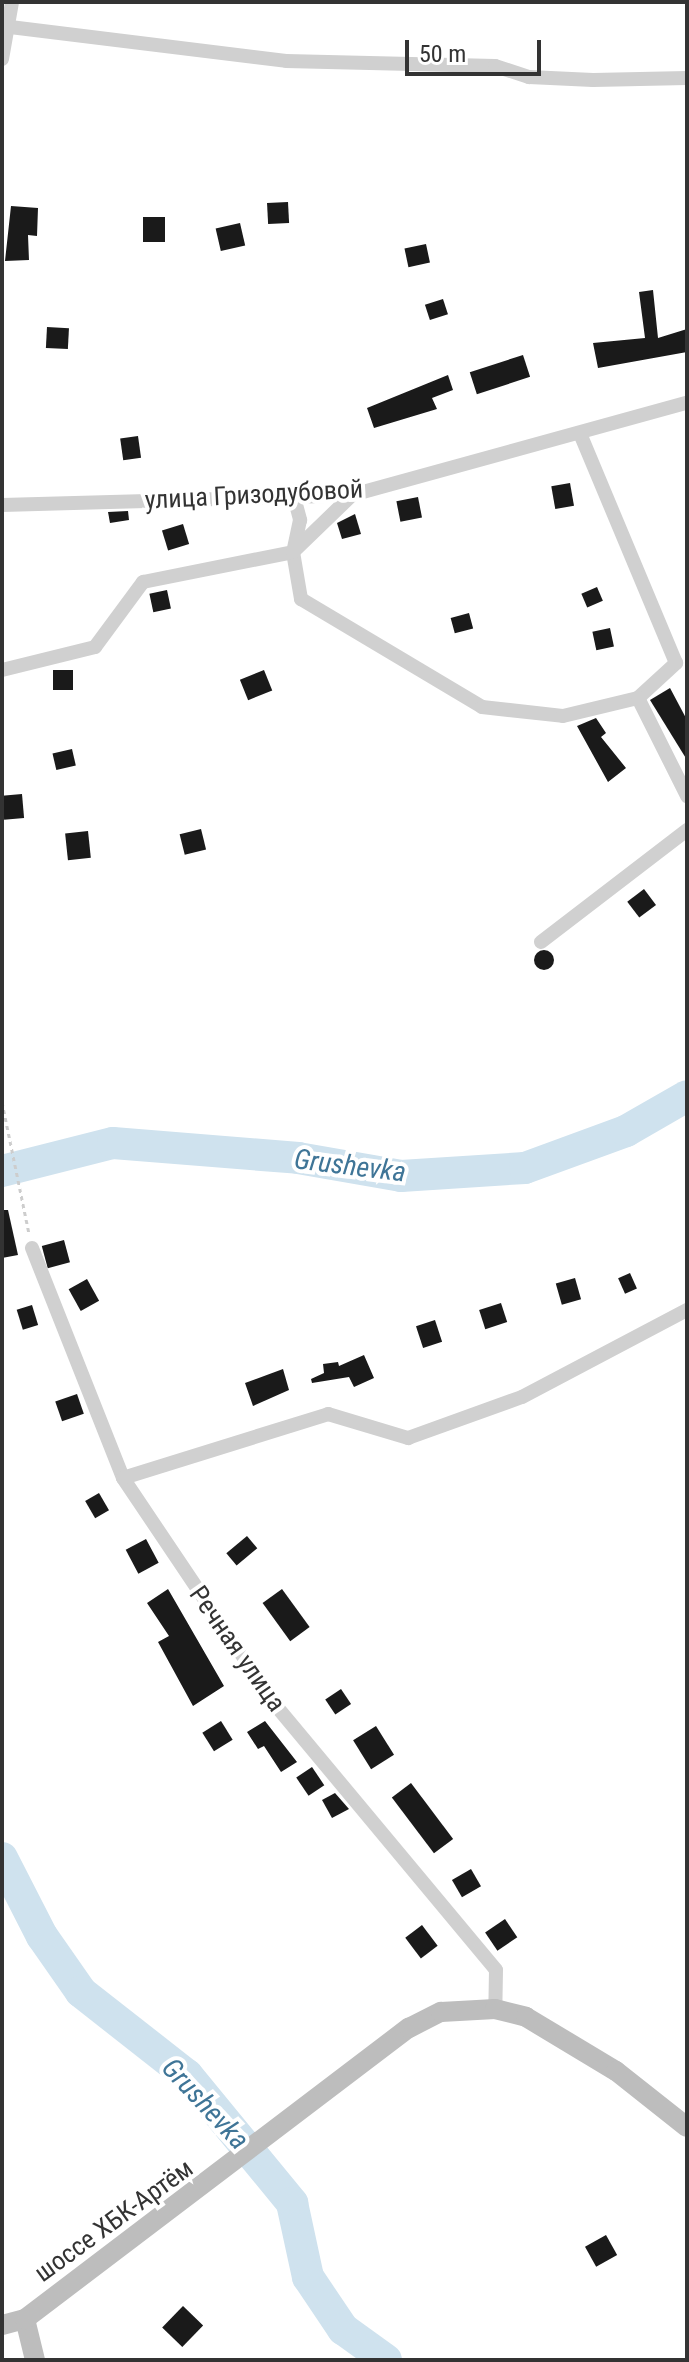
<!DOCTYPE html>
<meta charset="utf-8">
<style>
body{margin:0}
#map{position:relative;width:689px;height:2362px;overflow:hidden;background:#fff;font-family:"Roboto Condensed",sans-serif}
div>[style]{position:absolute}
.river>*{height:32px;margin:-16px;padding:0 16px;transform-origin:16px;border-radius:16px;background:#cfe2ee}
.building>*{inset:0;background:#1a1a1a;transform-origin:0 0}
.round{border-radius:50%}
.path>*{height:3px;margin-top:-1.5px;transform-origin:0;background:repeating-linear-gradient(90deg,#cdcdcd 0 4px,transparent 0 8px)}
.street>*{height:14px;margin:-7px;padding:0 7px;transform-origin:7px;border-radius:7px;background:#d0d0d0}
.secondary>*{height:20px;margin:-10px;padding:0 10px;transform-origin:10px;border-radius:10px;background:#bdbdbd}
span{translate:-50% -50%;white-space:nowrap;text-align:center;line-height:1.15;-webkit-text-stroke:8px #fff;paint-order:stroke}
.street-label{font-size:26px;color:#333}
.water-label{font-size:28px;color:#3f7597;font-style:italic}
.frame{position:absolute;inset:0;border:4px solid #333;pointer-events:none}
.scale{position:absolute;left:405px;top:40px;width:136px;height:36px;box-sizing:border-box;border:4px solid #333;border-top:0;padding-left:10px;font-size:24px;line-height:28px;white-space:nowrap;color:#333;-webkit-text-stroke:6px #fff;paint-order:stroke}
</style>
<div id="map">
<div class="river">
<i style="left:2px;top:1171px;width:114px;rotate:-14.2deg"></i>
<i style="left:113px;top:1143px;width:186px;rotate:4.6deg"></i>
<i style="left:298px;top:1158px;width:105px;rotate:9.9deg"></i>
<i style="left:401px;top:1176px;width:124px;rotate:-3.7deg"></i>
<i style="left:525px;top:1168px;width:108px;rotate:-20.1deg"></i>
<i style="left:626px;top:1131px;width:70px;rotate:-29.8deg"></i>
<i style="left:2px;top:1858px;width:88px;rotate:62.9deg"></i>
<i style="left:42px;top:1936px;width:68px;rotate:55.1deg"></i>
<i style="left:81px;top:1992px;width:135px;rotate:38.1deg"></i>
<i style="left:187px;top:2075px;width:166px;rotate:50.6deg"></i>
<i style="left:292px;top:2203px;width:76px;rotate:77.8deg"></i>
<i style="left:308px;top:2277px;width:63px;rotate:56.1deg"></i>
<i style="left:343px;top:2329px;width:53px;rotate:35.8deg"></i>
</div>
<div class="building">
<i style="left:288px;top:202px;width:21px;height:21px;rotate:87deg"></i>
<i style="clip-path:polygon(11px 206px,38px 208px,37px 236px,28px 235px,29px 260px,5px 261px)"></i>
<i style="left:143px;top:217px;width:22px;height:25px"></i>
<i style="left:240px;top:223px;width:23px;height:25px;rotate:77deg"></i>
<i style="left:426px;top:244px;width:19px;height:22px;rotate:78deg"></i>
<i style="clip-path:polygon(653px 290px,658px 338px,687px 329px,687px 352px,598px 368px,593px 343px,645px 338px,639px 292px)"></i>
<i style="left:443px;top:299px;width:16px;height:19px;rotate:72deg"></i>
<i style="left:47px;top:327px;width:22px;height:21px;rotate:3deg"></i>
<i style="left:523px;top:355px;width:23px;height:56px;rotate:72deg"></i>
<i style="clip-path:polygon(448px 375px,453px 390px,432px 398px,437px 409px,374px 428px,367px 408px)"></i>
<i style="left:138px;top:436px;width:22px;height:18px;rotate:82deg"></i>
<i style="left:570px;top:483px;width:23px;height:19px;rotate:80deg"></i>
<i style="left:418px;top:497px;width:21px;height:22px;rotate:79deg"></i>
<i style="clip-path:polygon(128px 511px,129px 520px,110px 523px,108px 512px)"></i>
<i style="clip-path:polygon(355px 514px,361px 534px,342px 539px,337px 523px)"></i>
<i style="left:183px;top:524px;width:21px;height:22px;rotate:73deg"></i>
<i style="left:597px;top:587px;width:15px;height:17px;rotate:67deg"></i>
<i style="left:167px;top:590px;width:19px;height:18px;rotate:78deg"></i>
<i style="left:469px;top:613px;width:16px;height:19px;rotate:75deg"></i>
<i style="left:610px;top:628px;width:19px;height:18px;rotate:78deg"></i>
<i style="left:53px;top:670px;width:20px;height:20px"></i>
<i style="left:264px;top:670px;width:22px;height:26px;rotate:68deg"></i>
<i style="clip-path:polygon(670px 688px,687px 720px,687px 760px,650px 700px)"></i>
<i style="clip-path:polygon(596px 718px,606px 733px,601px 737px,626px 768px,608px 782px,577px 726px)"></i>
<i style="left:72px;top:749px;width:17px;height:20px;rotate:77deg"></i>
<i style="left:22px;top:794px;width:24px;height:20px;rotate:85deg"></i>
<i style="left:201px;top:829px;width:21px;height:22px;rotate:76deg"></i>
<i style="left:88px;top:831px;width:27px;height:23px;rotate:84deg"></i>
<i style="left:644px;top:889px;width:20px;height:21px;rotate:53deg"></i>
<i class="round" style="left:534px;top:950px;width:20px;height:20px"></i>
<i style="clip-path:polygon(2px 1210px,8px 1210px,18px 1255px,2px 1258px)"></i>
<i style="left:64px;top:1240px;width:23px;height:23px;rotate:75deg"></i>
<i style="left:630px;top:1273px;width:17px;height:13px;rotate:66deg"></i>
<i style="left:575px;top:1278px;width:22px;height:20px;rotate:74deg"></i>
<i style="left:87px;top:1279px;width:25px;height:21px;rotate:61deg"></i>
<i style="left:501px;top:1303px;width:20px;height:23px;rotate:72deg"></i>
<i style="left:32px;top:1305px;width:21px;height:16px;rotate:73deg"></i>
<i style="left:435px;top:1320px;width:23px;height:20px;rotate:72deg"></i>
<i style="clip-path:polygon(364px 1355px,374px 1378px,354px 1387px,349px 1377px,312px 1383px,311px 1379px,324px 1373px,323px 1364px,338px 1362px,339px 1366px)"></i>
<i style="clip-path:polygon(283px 1369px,289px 1390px,253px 1406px,245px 1383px)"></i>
<i style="left:77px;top:1394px;width:21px;height:23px;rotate:71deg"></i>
<i style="left:99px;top:1493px;width:20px;height:16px;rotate:60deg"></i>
<i style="left:247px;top:1536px;width:16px;height:27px;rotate:50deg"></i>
<i style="left:146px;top:1539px;width:27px;height:23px;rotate:62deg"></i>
<i style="clip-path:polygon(168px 1589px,224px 1686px,193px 1706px,158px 1642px,169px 1636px,147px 1603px)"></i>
<i style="left:282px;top:1589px;width:47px;height:24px;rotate:54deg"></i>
<i style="left:341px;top:1689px;width:18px;height:19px;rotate:56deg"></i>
<i style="left:221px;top:1721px;width:22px;height:22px;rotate:58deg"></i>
<i style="clip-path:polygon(265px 1721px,297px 1762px,281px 1772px,264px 1746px,258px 1749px,247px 1732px)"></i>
<i style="left:376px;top:1726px;width:34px;height:27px;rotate:58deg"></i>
<i style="left:312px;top:1767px;width:22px;height:19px;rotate:56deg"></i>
<i style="left:411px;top:1783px;width:70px;height:24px;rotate:53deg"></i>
<i style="clip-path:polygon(335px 1793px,349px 1809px,332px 1818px,322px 1800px)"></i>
<i style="left:471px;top:1869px;width:20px;height:22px;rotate:60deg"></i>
<i style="left:505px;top:1919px;width:22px;height:24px;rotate:56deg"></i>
<i style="left:422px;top:1925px;width:26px;height:21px;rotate:53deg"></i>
<i style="left:606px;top:2235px;width:23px;height:24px;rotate:61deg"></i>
<i style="left:183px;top:2306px;width:28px;height:30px;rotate:44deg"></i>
</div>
<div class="path">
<i style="left:2px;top:1102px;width:134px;rotate:78.4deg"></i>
</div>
<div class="street">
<i style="left:2px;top:26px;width:286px;rotate:7deg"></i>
<i style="left:286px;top:61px;width:209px;rotate:1.4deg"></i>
<i style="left:495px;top:66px;width:36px;rotate:18deg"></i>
<i style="left:529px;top:77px;width:64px;rotate:2.7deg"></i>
<i style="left:593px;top:80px;width:94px;rotate:-1.2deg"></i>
<i style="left:2px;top:59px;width:58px;rotate:-80deg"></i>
<i style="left:294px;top:497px;width:24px;rotate:75deg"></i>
<i style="left:300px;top:520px;width:33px;rotate:102deg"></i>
<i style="left:293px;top:552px;width:48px;rotate:80.3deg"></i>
<i style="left:301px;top:599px;width:211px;rotate:30.8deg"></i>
<i style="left:482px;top:707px;width:81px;rotate:6.3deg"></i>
<i style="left:563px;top:716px;width:77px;rotate:-13.5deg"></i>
<i style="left:638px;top:698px;width:52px;rotate:-42.6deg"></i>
<i style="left:676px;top:663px;width:249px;rotate:-112.7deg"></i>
<i style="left:2px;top:505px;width:350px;rotate:-1.6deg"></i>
<i style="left:352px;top:495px;width:347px;rotate:-15.4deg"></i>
<i style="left:2px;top:670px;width:96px;rotate:-13.9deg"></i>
<i style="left:95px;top:647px;width:81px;rotate:-53.6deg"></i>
<i style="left:143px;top:582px;width:153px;rotate:-11.3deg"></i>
<i style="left:293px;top:552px;width:82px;rotate:-44deg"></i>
<i style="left:638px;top:698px;width:110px;rotate:63.4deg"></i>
<i style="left:541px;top:942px;width:184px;rotate:-37.5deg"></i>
<i style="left:32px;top:1248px;width:247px;rotate:68.4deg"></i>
<i style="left:123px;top:1478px;width:276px;rotate:56.1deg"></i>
<i style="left:277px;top:1707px;width:342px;rotate:50.2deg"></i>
<i style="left:496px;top:1970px;width:39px;rotate:91deg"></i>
<i style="left:123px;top:1478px;width:215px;rotate:-17.3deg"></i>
<i style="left:328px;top:1414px;width:84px;rotate:16.7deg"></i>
<i style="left:408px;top:1438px;width:121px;rotate:-19.8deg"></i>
<i style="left:522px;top:1397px;width:187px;rotate:-27.8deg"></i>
</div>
<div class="secondary">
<i style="left:25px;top:2319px;width:42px;rotate:76.3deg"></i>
<i style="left:2px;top:2325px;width:24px;rotate:-15deg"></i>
<i style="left:25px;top:2319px;width:482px;rotate:-37.2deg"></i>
<i style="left:409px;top:2028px;width:36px;rotate:-27deg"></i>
<i style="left:441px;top:2012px;width:54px;rotate:-3.2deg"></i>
<i style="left:495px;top:2009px;width:32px;rotate:14deg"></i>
<i style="left:526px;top:2017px;width:105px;rotate:31deg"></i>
<i style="left:616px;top:2071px;width:90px;rotate:38.3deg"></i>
</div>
<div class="street-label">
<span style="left:254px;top:495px;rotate:-3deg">улица Гризодубовой</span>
<span style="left:237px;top:1649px;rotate:55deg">Речная улица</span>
<span style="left:114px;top:2221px;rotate:-36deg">шоссе ХБК-Артём</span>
</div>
<div class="water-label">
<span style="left:350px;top:1166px;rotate:7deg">Grushevka</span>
<span style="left:205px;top:2104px;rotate:47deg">Grushevka</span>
</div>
<div class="frame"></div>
<div class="scale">50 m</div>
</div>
